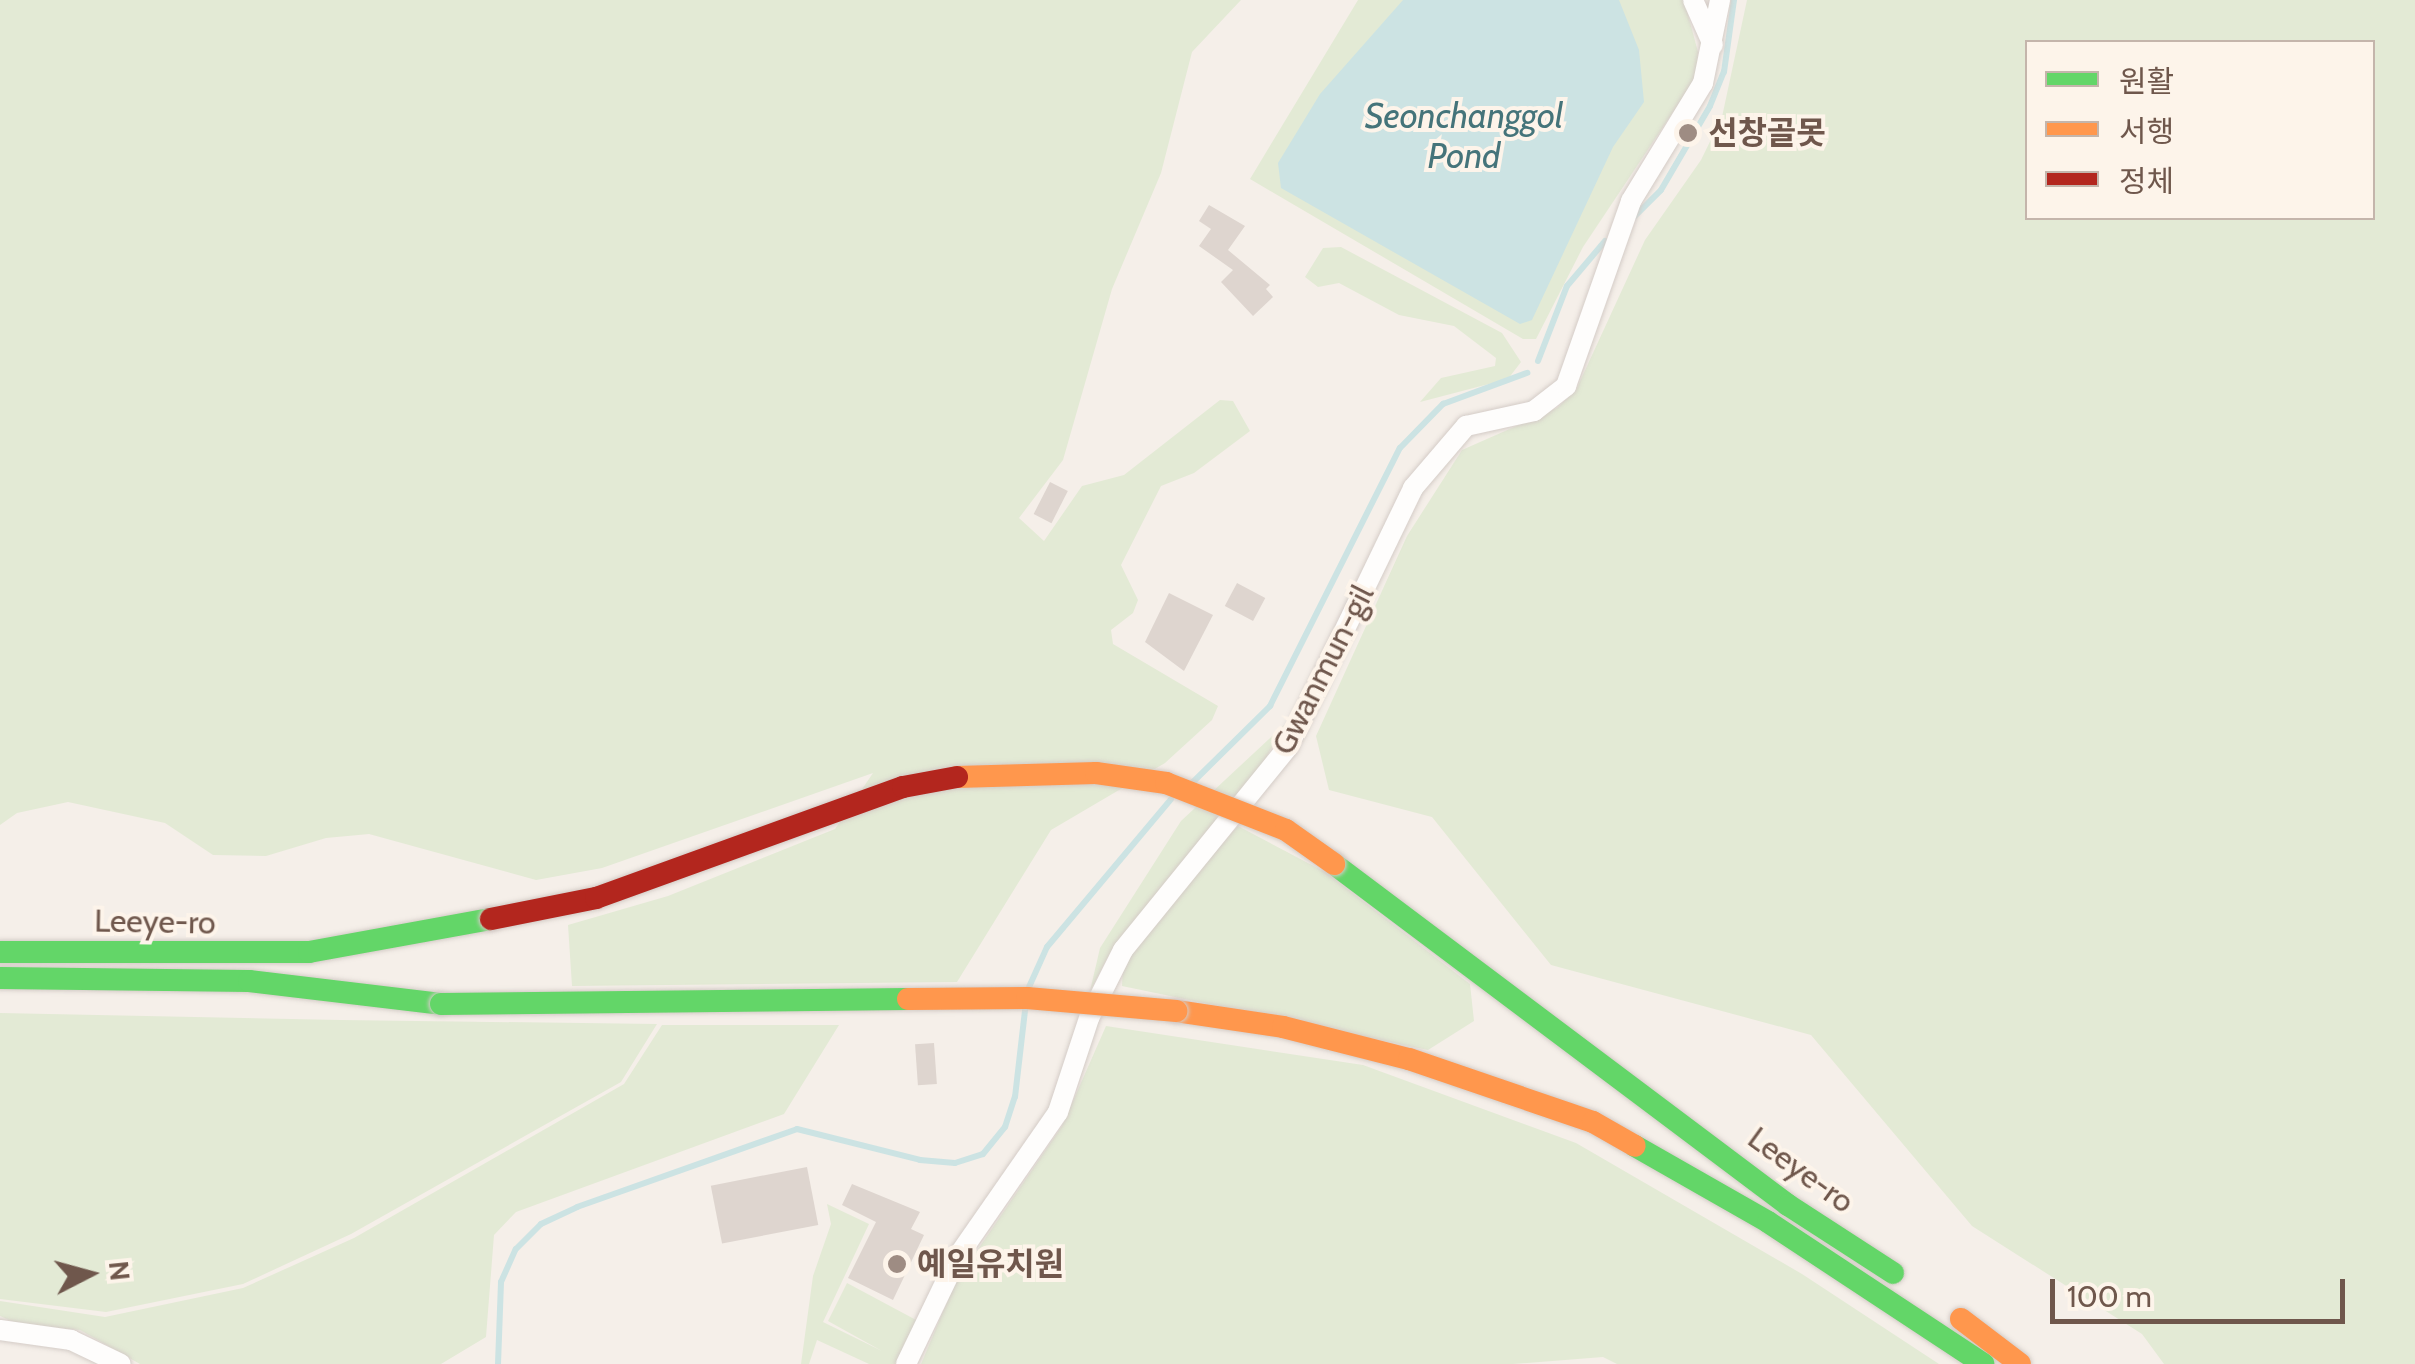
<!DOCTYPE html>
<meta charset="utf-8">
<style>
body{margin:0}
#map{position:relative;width:2415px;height:1364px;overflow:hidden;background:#f5efe9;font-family:Cabin,"Noto Sans KR",sans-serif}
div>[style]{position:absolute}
.green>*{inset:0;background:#e3ead5}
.water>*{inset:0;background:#cce3e3}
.stream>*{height:6px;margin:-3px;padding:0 3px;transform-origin:3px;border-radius:3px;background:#cce3e3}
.building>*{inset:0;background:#ded5cf;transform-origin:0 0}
.roads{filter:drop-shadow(0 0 2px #d4ccc7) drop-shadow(0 0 2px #d4ccc7)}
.street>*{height:20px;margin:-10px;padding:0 10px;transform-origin:10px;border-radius:10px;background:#fefdfc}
.fast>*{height:22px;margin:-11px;padding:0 11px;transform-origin:11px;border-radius:11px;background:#63d668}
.slow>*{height:22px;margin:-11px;padding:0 11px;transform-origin:11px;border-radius:11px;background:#ff974d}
.bridges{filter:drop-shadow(0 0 2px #d3cbc6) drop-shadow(0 0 2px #d3cbc6)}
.fast-bridge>*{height:22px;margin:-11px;padding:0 11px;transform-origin:11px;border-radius:11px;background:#63d668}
.slow-bridge>*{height:22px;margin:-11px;padding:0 11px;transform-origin:11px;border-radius:11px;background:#ff974d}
.jam-bridge>*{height:22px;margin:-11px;padding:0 11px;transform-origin:11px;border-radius:11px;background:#b3261e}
.dots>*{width:28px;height:28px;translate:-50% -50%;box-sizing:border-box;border:5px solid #fdf4ea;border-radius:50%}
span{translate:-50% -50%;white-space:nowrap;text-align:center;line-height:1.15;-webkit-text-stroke:8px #fdf4ea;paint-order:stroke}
.poi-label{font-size:32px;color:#6f574c;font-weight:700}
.left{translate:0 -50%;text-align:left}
.street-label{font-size:32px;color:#6f574c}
.water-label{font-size:35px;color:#45747a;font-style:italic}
.legend{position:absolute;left:2025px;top:40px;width:350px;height:180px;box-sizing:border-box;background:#fdf4ea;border:2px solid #c4b5ab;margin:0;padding:12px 18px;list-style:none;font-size:30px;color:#6f574c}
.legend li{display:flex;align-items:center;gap:20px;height:50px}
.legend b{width:50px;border:2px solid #c4b5ab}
.north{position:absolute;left:40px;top:1224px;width:100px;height:100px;-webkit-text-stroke:8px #fdf4ea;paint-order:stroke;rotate:84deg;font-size:28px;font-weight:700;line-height:40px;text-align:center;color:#6f574c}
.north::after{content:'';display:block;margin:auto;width:35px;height:45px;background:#6f574c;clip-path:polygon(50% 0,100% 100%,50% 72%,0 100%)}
.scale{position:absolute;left:2050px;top:1279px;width:295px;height:45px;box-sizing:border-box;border:5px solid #6f574c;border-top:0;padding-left:12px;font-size:30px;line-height:35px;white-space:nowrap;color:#6f574c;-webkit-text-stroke:8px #fdf4ea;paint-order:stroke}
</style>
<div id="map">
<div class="green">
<i style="clip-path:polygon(0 0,1241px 0,1192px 52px,1161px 173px,1112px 289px,1063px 460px,1019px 518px,1044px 541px,1082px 486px,1124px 475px,1220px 400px,1233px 401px,1250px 431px,1194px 473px,1161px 486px,1121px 565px,1138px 600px,1133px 613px,1111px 630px,1113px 644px,1218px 706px,1212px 720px,1165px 763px,1051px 830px,957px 982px,572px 986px,568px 925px,668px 896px,835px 829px,873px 773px,602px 868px,536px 880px,369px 834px,326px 838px,266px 856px,213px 855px,165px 823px,68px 802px,17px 813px,0 825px)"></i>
<i style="clip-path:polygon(1358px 0,1684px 0,1698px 52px,1697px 76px,1583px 247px,1536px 339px,1523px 339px,1250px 179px)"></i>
<i style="clip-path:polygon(evenodd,1747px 0,2415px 0,2415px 1364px,2164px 1364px,2142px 1334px,1972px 1226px,1811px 1035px,1551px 965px,1432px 817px,1329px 790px,1316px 736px,1407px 536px,1462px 450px,1557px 408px,1576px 390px,1645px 240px,1701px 160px,1722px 117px,1747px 0,2028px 42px,2372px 42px,2372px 218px,2028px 218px,2028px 42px)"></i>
<i style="clip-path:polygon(1341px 247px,1502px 333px,1521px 362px,1508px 379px,1420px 402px,1441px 378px,1495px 366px,1496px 358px,1454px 326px,1399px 315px,1339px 283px,1318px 287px,1305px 277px,1323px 248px)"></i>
<i style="clip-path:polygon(1284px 725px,1260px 769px,1111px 951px,1090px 991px,1100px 948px,1181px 821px)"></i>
<i style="clip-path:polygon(1238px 826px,1325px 872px,1470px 984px,1474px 1021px,1428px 1050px,1122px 986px,1123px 965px,1147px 929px)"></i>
<i style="clip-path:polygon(0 1013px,341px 1020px,657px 1024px,621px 1082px,351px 1234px,243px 1284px,106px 1312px,0 1299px)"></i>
<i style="clip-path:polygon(662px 1025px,839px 1025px,784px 1114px,516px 1212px,494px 1235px,486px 1337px,441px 1364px,140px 1364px,80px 1330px,18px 1324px,0 1316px,0 1301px,105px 1317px,243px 1288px,354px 1238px,624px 1084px)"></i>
<i style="clip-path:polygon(1106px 1026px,1363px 1065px,1576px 1143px,1802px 1274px,1939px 1364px,1617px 1364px,1603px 1357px,1513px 1364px,921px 1364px,955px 1283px,1062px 1126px)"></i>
<i style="clip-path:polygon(827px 1204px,869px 1224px,823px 1322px,882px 1351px,828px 1321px,847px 1283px,918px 1321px,897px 1364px,869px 1364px,817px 1340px,809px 1364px,801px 1364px,813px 1276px,831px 1224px)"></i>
</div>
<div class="water">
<i style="clip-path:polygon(1403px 0,1619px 0,1639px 50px,1644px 102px,1613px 147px,1532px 320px,1520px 324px,1281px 188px,1278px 163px,1320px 94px)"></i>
</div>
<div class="stream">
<i style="left:1631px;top:220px;width:42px;rotate:-45deg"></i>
<i style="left:1661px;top:190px;width:97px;rotate:-59.7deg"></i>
<i style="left:1710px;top:106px;width:37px;rotate:-68deg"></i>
<i style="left:1724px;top:72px;width:73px;rotate:-82.1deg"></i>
<i style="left:1538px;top:361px;width:80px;rotate:-68.9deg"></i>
<i style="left:1567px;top:286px;width:59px;rotate:-49.8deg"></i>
<i style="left:1192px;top:783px;width:110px;rotate:-44.6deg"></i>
<i style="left:1270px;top:706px;width:289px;rotate:-63.3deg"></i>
<i style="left:1400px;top:448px;width:62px;rotate:-45.7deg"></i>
<i style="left:1443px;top:404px;width:90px;rotate:-20.3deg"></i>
<i style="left:1029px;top:987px;width:44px;rotate:-65.8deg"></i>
<i style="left:1047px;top:947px;width:193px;rotate:-50deg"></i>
<i style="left:498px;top:1364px;width:82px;rotate:-87.9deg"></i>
<i style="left:501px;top:1282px;width:36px;rotate:-66deg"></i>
<i style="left:516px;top:1249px;width:35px;rotate:-45deg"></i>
<i style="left:541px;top:1224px;width:40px;rotate:-25deg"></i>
<i style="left:577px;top:1207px;width:233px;rotate:-19.5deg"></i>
<i style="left:797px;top:1129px;width:127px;rotate:14.1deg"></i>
<i style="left:920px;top:1160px;width:35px;rotate:5deg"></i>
<i style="left:955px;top:1163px;width:29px;rotate:-18deg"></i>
<i style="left:983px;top:1154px;width:35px;rotate:-51deg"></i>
<i style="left:1005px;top:1127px;width:32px;rotate:-72deg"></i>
<i style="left:1015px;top:1097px;width:88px;rotate:-83.4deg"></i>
</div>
<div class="building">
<i style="clip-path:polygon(1209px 205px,1245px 226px,1228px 250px,1270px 285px,1266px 289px,1273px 297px,1253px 316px,1221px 282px,1233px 270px,1199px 246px,1211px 229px,1199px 221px)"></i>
<i style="left:1050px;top:482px;width:20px;height:36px;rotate:27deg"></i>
<i style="left:1237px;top:583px;width:32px;height:26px;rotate:28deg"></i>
<i style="clip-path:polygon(1169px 593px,1213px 615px,1184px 671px,1145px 642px)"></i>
<i style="left:934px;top:1043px;width:41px;height:19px;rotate:86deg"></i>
<i style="left:807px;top:1167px;width:59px;height:98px;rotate:79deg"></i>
<i style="clip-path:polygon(852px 1184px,920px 1212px,911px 1229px,924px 1235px,893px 1300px,848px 1278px,876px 1222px,842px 1205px)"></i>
</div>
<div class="roads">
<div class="street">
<i style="left:1693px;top:0;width:49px;rotate:66deg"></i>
<i style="left:0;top:1330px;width:72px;rotate:8deg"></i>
<i style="left:71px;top:1340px;width:55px;rotate:25.6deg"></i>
<i style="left:906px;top:1364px;width:120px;rotate:-64.3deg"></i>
<i style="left:958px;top:1256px;width:175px;rotate:-55.2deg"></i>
<i style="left:1058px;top:1112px;width:99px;rotate:-71.7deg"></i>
<i style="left:1089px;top:1018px;width:76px;rotate:-63.4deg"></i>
<i style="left:1123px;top:950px;width:262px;rotate:-50.9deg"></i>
<i style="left:1288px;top:747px;width:288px;rotate:-64.2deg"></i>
<i style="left:1413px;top:488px;width:82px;rotate:-49.5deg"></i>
<i style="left:1466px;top:426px;width:70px;rotate:-12.4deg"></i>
<i style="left:1534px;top:411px;width:41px;rotate:-38deg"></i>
<i style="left:1566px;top:386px;width:196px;rotate:-70.6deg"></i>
<i style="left:1631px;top:201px;width:138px;rotate:-58.6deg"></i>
<i style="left:1703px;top:83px;width:85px;rotate:-78.4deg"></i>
</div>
<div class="fast">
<i style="left:1334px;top:864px;width:568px;rotate:36.91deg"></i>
<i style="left:1788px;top:1205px;width:125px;rotate:32.9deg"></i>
<i style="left:0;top:952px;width:309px"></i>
<i style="left:309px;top:952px;width:185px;rotate:-10.3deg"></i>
<i style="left:0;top:978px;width:249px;rotate:0.7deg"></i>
<i style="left:249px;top:981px;width:193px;rotate:6.8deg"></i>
<i style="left:1635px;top:1146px;width:153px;rotate:29.7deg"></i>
<i style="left:1768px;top:1222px;width:258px;rotate:33.4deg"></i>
</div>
<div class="slow">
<i style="left:1176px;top:1011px;width:108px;rotate:8.5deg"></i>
<i style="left:1283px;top:1027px;width:130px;rotate:14.3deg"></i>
<i style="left:1409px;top:1059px;width:194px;rotate:18.9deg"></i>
<i style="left:1593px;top:1122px;width:48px;rotate:29.7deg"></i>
<i style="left:1961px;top:1319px;width:74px;rotate:37.3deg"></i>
</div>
</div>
<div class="bridges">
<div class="fast-bridge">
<i style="left:441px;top:1004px;width:467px;rotate:-0.6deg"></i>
</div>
<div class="slow-bridge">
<i style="left:957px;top:777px;width:139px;rotate:-1.6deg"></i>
<i style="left:1096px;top:773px;width:71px;rotate:8.1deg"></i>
<i style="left:1166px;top:783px;width:129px;rotate:21.4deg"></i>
<i style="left:1286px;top:830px;width:59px;rotate:35.3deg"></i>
<i style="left:908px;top:999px;width:119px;rotate:-0.5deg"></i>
<i style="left:1027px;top:998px;width:150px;rotate:5deg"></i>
</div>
<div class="jam-bridge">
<i style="left:491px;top:919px;width:107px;rotate:-11.3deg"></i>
<i style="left:596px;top:898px;width:326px;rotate:-19.9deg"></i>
<i style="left:903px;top:787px;width:55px;rotate:-10.5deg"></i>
</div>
</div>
<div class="dots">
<i style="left:1688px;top:133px;background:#9e8c83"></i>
<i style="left:897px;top:1264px;background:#9e8c83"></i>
</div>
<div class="poi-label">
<span class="left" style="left:1708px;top:133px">선창골못</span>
<span class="left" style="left:917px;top:1264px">예일유치원</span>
</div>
<div class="street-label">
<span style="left:1323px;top:670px;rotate:-63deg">Gwanmun-gil</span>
<span style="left:155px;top:922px;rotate:1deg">Leeye-ro</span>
<span style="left:1801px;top:1170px;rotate:36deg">Leeye-ro</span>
</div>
<div class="water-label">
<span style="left:1464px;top:136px">Seonchanggol<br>Pond</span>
</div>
<ul class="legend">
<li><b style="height:12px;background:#63d668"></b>원활</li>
<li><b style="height:12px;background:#ff974d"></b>서행</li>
<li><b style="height:12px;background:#b3261e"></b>정체</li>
</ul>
<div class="north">N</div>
<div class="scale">100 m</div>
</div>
